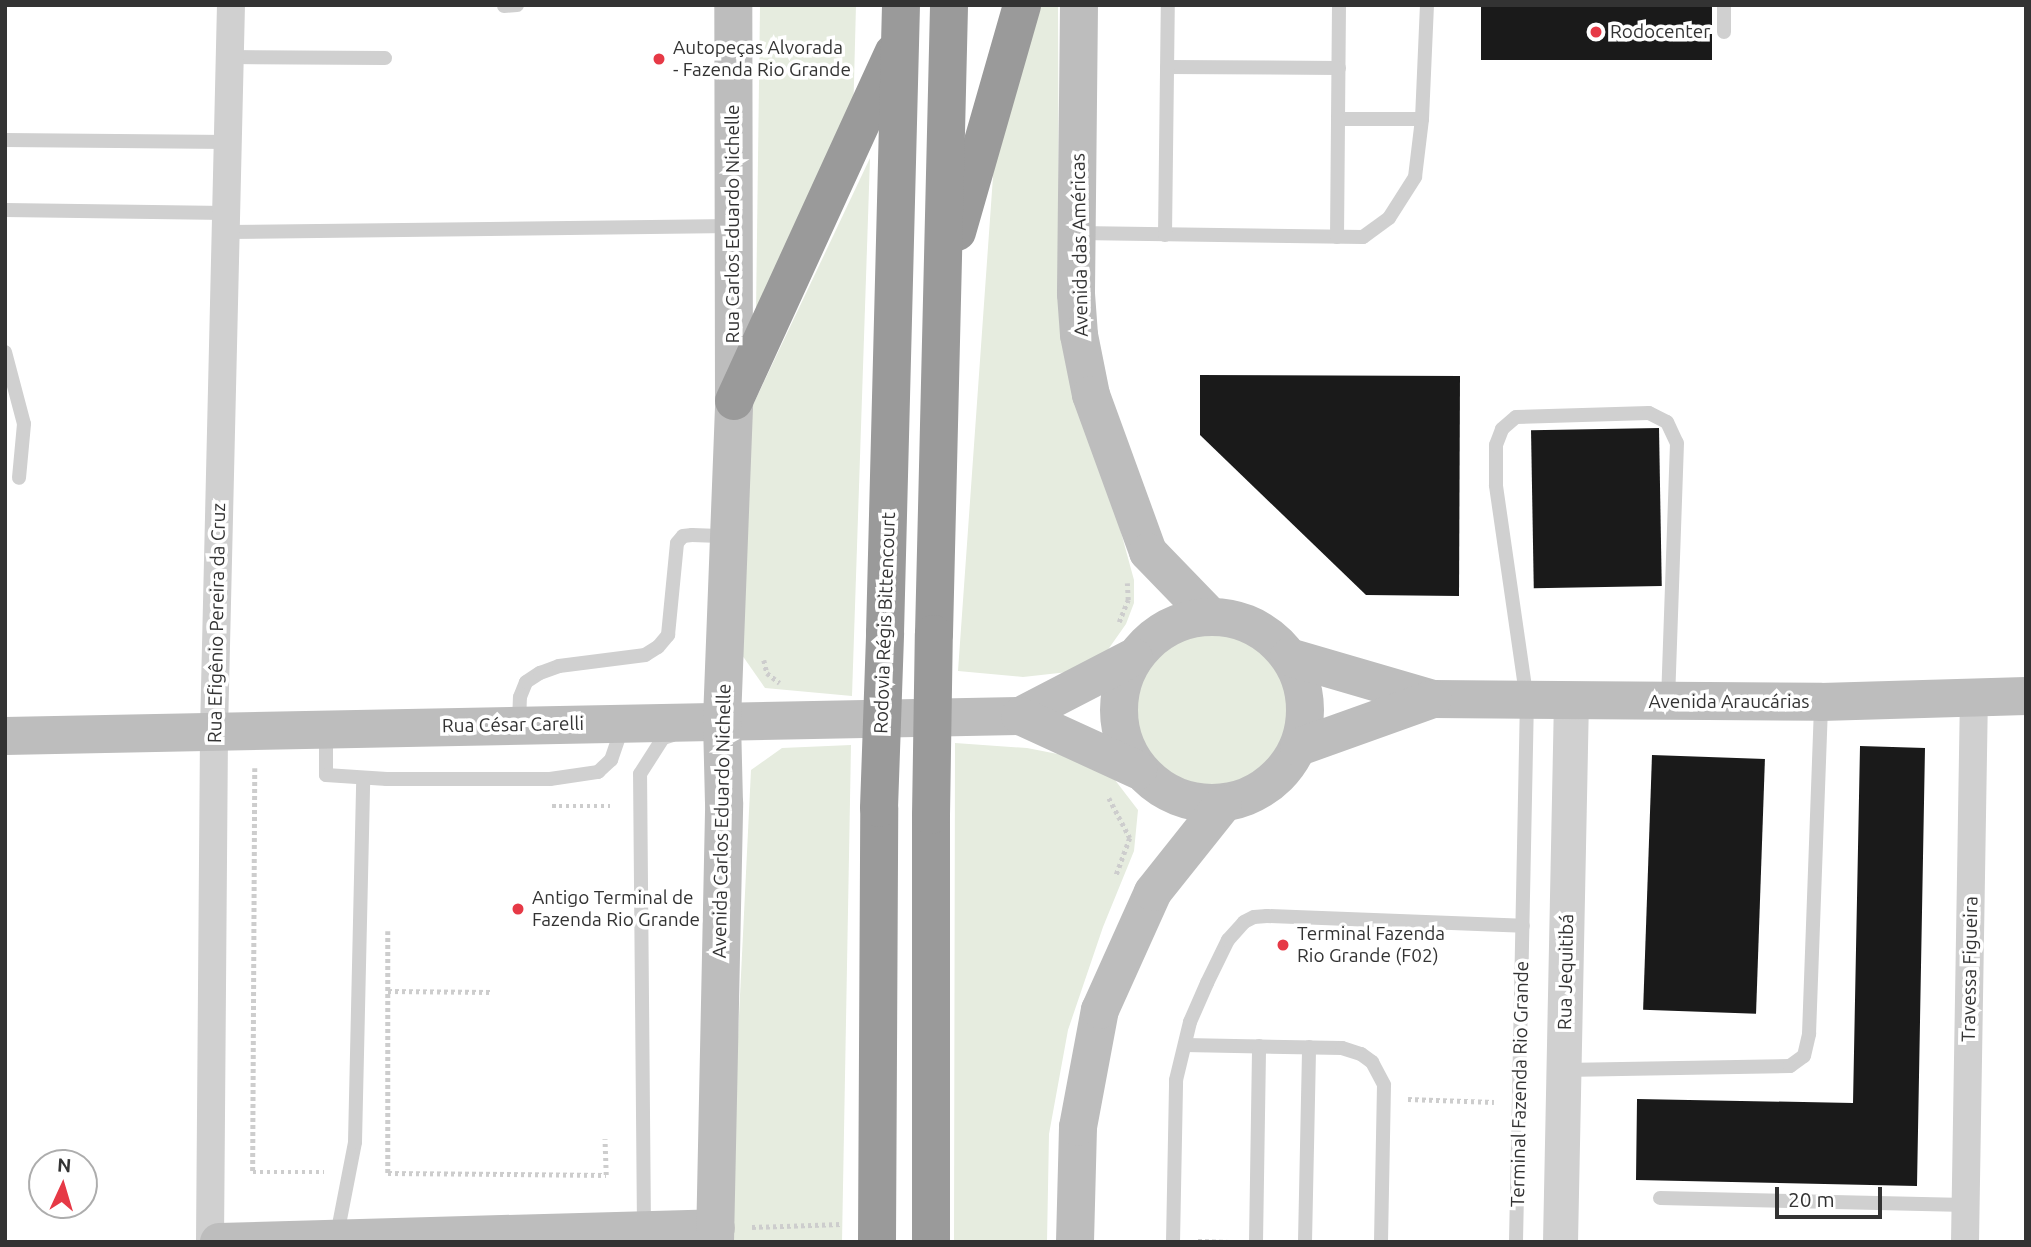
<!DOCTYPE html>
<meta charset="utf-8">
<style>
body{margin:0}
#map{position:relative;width:2031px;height:1247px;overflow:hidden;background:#fff;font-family:Ubuntu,sans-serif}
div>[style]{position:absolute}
.green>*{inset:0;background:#e6ecdf}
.round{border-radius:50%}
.building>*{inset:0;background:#1a1a1a;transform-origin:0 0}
.path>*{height:4.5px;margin-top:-2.25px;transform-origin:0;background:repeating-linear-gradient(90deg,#cdcdcd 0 3.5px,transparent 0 7px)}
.service>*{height:14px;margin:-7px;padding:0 7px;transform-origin:7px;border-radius:7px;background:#d0d0d0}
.minor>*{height:28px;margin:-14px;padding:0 14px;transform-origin:14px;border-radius:14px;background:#d0d0d0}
.tertiary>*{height:35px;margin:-17.5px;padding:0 17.5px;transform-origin:17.5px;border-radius:17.5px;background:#d0d0d0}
.secondary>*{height:38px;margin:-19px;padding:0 19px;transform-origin:19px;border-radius:19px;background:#bdbdbd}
.secondary>.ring{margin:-19px;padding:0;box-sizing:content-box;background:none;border:38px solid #bdbdbd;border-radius:50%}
.motorway>*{height:38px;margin:-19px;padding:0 19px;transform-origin:19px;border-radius:19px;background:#9a9a9a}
.motorway-bridge>*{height:38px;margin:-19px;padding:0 19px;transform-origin:19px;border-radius:19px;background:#9a9a9a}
.dots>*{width:19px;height:19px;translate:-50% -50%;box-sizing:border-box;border:4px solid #fff;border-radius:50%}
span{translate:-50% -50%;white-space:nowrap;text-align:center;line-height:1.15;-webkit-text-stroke:7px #fff;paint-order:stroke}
.poi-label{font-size:19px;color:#333}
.left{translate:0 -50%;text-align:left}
.street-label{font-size:19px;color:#333}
.frame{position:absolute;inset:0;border:7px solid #333;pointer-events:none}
.north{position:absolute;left:28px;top:1149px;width:70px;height:70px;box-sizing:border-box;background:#fff;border:2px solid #adadad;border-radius:50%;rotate:4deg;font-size:19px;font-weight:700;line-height:28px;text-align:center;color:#333}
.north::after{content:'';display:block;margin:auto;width:24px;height:32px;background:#e63946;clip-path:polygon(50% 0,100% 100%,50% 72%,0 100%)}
.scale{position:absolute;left:1775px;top:1187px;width:107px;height:32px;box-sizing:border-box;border:4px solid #333;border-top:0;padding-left:9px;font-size:21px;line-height:24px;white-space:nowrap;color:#333;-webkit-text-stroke:5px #fff;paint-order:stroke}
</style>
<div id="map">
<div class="green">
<i style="clip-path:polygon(760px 5px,856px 5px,853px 120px,756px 313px)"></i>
<i style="clip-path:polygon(1035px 5px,1058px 5px,1059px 305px,1134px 580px,1134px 603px,1126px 624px,1100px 661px,1077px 671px,1023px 677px,958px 671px,998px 106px)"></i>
<i style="clip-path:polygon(870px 158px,852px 696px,765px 688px,742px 655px,745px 422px)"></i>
<i class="round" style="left:1127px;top:626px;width:168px;height:168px"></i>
<i style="clip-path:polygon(955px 743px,1027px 748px,1073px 757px,1115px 780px,1138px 810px,1134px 851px,1103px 927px,1068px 1030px,1049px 1134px,1047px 1242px,954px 1242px)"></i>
<i style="clip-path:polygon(851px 745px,842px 1242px,728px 1242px,751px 770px,782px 748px)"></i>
</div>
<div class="building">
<i style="left:1481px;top:5px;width:231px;height:55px"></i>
<i style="clip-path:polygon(1200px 375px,1460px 376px,1459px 596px,1366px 595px,1200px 435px)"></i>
<i style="left:1659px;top:428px;width:158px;height:128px;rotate:89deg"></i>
<i style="clip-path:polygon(1860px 746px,1925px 748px,1917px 1186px,1636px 1180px,1637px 1099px,1853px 1103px)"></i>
<i style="left:1652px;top:755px;width:113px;height:255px;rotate:2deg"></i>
</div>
<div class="path">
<i style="left:1119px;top:622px;width:24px;rotate:-68deg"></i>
<i style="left:1128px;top:600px;width:17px;rotate:-93deg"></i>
<i style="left:764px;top:660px;width:13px;rotate:77deg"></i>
<i style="left:767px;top:673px;width:16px;rotate:38deg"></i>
<i style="left:255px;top:768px;width:404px;rotate:90.3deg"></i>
<i style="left:253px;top:1172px;width:71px"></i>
<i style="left:1109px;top:798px;width:45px;rotate:62.3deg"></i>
<i style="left:1130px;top:838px;width:40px;rotate:110.2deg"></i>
<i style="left:552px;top:806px;width:58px"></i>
<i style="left:388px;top:931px;width:242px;rotate:90deg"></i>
<i style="left:388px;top:1173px;width:218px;rotate:0.5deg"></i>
<i style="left:606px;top:1175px;width:36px;rotate:-92deg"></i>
<i style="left:388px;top:991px;width:104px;rotate:0.6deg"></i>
<i style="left:1408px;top:1099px;width:86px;rotate:2deg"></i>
<i style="left:752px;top:1227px;width:89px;rotate:-1.9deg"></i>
<i style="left:1198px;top:1241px;width:31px;rotate:2deg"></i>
</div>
<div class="service">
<i style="left:1339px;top:5px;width:114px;rotate:90.5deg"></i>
<i style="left:1338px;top:119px;width:84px"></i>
<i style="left:1724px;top:5px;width:27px;rotate:90deg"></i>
<i style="left:504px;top:6px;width:13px;rotate:-4deg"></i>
<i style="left:230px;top:57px;width:155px;rotate:0.4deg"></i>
<i style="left:1167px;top:67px;width:172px;rotate:0.3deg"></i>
<i style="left:5px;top:140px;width:224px;rotate:0.5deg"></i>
<i style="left:5px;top:210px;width:221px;rotate:0.8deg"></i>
<i style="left:226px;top:232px;width:506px;rotate:-0.68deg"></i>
<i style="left:1078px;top:233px;width:285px;rotate:0.8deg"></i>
<i style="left:1363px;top:237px;width:32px;rotate:-36deg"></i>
<i style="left:1389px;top:218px;width:49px;rotate:-57.6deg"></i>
<i style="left:1415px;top:177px;width:58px;rotate:-83.1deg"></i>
<i style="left:1422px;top:119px;width:114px;rotate:-87.5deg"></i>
<i style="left:1165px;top:235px;width:230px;rotate:-89.3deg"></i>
<i style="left:1337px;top:237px;width:118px;rotate:-89.5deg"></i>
<i style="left:5px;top:352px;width:74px;rotate:75.2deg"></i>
<i style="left:24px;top:424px;width:54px;rotate:95.3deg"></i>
<i style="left:519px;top:724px;width:27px;rotate:-88deg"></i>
<i style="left:520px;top:697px;width:16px;rotate:-68deg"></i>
<i style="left:526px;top:682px;width:17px;rotate:-33deg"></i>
<i style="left:540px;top:673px;width:20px;rotate:-20deg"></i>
<i style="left:559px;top:666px;width:87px;rotate:-7.3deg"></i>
<i style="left:645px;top:655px;width:15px;rotate:-32deg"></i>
<i style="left:658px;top:647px;width:16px;rotate:-50deg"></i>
<i style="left:668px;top:635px;width:92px;rotate:-84.4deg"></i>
<i style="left:677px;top:543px;width:9px;rotate:-49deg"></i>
<i style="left:683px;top:536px;width:9px;rotate:-6deg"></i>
<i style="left:692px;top:535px;width:35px;rotate:2deg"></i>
<i style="left:326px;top:730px;width:45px;rotate:90deg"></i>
<i style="left:326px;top:775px;width:61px;rotate:3.8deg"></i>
<i style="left:387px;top:779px;width:163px"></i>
<i style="left:550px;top:779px;width:49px;rotate:-8.3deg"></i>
<i style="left:598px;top:772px;width:18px;rotate:-43deg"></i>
<i style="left:611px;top:760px;width:37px;rotate:-71deg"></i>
<i style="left:1185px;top:1045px;width:157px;rotate:1.1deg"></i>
<i style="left:1342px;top:1048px;width:20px;rotate:18deg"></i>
<i style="left:1361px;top:1054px;width:14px;rotate:36deg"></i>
<i style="left:1372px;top:1062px;width:26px;rotate:62deg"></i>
<i style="left:1384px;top:1085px;width:157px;rotate:91.1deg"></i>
<i style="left:1564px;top:1070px;width:226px;rotate:-1deg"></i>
<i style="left:1790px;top:1066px;width:17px;rotate:-36deg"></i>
<i style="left:1804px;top:1056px;width:23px;rotate:-77deg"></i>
<i style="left:1809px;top:1034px;width:331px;rotate:-87.9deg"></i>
<i style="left:1660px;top:1198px;width:306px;rotate:1.3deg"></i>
<i style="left:644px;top:1228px;width:454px;rotate:-90.5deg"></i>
<i style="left:640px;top:774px;width:43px;rotate:-57.4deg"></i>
<i style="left:663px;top:738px;width:10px;rotate:-17deg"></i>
<i style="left:337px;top:1235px;width:95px;rotate:-79deg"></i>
<i style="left:355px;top:1142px;width:364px;rotate:-88.7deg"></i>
<i style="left:1173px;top:1242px;width:162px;rotate:-88.9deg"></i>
<i style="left:1176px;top:1080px;width:60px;rotate:-76.4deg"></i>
<i style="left:1190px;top:1022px;width:43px;rotate:-66.4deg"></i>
<i style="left:1207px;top:983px;width:48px;rotate:-64deg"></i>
<i style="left:1228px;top:940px;width:24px;rotate:-48deg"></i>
<i style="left:1244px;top:922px;width:11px;rotate:-27deg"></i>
<i style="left:1254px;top:917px;width:13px;rotate:-4deg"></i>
<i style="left:1267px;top:916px;width:256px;rotate:2.2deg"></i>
<i style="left:1256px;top:1242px;width:196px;rotate:-89.1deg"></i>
<i style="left:1305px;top:1242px;width:195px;rotate:-88.8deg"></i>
<i style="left:1516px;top:1242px;width:541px;rotate:-88.84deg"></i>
<i style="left:1527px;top:701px;width:218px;rotate:-98.2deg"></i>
<i style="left:1496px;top:485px;width:40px;rotate:-90deg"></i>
<i style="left:1496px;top:445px;width:17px;rotate:-69deg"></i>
<i style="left:1502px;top:429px;width:18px;rotate:-41deg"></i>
<i style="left:1516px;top:417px;width:133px;rotate:-1.7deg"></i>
<i style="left:1649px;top:413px;width:20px;rotate:27deg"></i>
<i style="left:1667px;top:422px;width:23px;rotate:65deg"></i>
<i style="left:1677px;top:443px;width:258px;rotate:92deg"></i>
</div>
<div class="minor">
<i style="left:210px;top:1242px;width:511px;rotate:-89.55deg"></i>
<i style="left:214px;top:731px;width:726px;rotate:-88.66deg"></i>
<i style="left:1965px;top:1242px;width:546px;rotate:-89.06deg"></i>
</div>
<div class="tertiary">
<i style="left:1560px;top:1242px;width:541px;rotate:-88.84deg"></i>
</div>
<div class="secondary">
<i style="left:1079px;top:5px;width:289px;rotate:90.6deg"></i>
<i style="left:1076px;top:294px;width:41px;rotate:85.8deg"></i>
<i style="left:1079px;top:335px;width:61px;rotate:78.7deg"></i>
<i style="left:1091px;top:395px;width:167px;rotate:70deg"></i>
<i style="left:1148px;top:552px;width:89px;rotate:45.9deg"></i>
<i class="ring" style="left:1119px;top:617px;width:148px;height:148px"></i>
<i style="left:1289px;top:657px;width:150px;rotate:16.3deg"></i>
<i style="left:1433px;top:699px;width:388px;rotate:0.4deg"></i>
<i style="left:1821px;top:702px;width:205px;rotate:-1.7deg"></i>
<i style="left:1020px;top:716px;width:128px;rotate:-27.4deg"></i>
<i style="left:5px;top:736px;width:1015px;rotate:-1.13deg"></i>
<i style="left:1020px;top:716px;width:130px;rotate:24.6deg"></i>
<i style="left:1299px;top:747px;width:142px;rotate:-19.7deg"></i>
<i style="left:219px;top:1242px;width:497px;rotate:-1.6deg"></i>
<i style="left:715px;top:1242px;width:439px;rotate:-88.8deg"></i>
<i style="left:724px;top:803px;width:83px;rotate:-91.4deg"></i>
<i style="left:722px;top:720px;width:319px;rotate:-87.8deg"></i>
<i style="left:734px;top:401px;width:396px;rotate:-90.1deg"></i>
<i style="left:1075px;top:1242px;width:115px;rotate:-88.5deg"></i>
<i style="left:1078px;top:1127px;width:119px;rotate:-79.4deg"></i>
<i style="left:1100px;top:1010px;width:129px;rotate:-65.8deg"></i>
<i style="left:1153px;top:892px;width:112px;rotate:-51.5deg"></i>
</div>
<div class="motorway">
<i style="left:957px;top:232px;width:236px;rotate:-74deg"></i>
<i style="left:734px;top:401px;width:383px;rotate:-65.4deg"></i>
<i style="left:885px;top:633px;width:628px;rotate:-88.54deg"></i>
<i style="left:934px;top:634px;width:629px;rotate:-88.63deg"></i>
<i style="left:931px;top:815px;width:427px;rotate:90deg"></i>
<i style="left:877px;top:1242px;width:434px;rotate:-89.7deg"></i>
</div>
<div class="motorway-bridge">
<i style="left:879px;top:808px;width:175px;rotate:-88deg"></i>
<i style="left:931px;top:815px;width:181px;rotate:-89.1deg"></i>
</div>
<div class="dots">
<i style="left:1596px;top:32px;background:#e63946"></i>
<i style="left:659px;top:59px;background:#e63946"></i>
<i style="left:518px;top:909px;background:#e63946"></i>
<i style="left:1283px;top:945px;background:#e63946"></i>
</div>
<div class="poi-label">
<span class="left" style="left:1610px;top:32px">Rodocenter</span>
<span class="left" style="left:673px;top:59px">Autopeças Alvorada<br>- Fazenda Rio Grande</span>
<span class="left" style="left:532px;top:909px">Antigo Terminal de<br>Fazenda Rio Grande</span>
<span class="left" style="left:1297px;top:945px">Terminal Fazenda<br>Rio Grande (F02)</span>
</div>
<div class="street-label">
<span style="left:733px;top:224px;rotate:-90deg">Rua Carlos Eduardo Nichelle</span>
<span style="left:1080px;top:245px;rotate:-91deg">Avenida das Américas</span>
<span style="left:217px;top:623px;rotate:-89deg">Rua Efigênio Pereira da Cruz</span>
<span style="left:885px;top:623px;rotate:-88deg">Rodovia Régis Bittencourt</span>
<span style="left:1729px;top:702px">Avenida Araucárias</span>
<span style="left:513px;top:725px;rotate:-1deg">Rua César Carelli</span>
<span style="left:722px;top:821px;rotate:-89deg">Avenida Carlos Eduardo Nichelle</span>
<span style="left:1970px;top:969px;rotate:-89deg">Travessa Figueira</span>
<span style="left:1566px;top:972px;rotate:-89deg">Rua Jequitibá</span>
<span style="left:1520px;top:1084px;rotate:-89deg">Terminal Fazenda Rio Grande</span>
</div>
<div class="frame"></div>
<div class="north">N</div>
<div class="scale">20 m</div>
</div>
